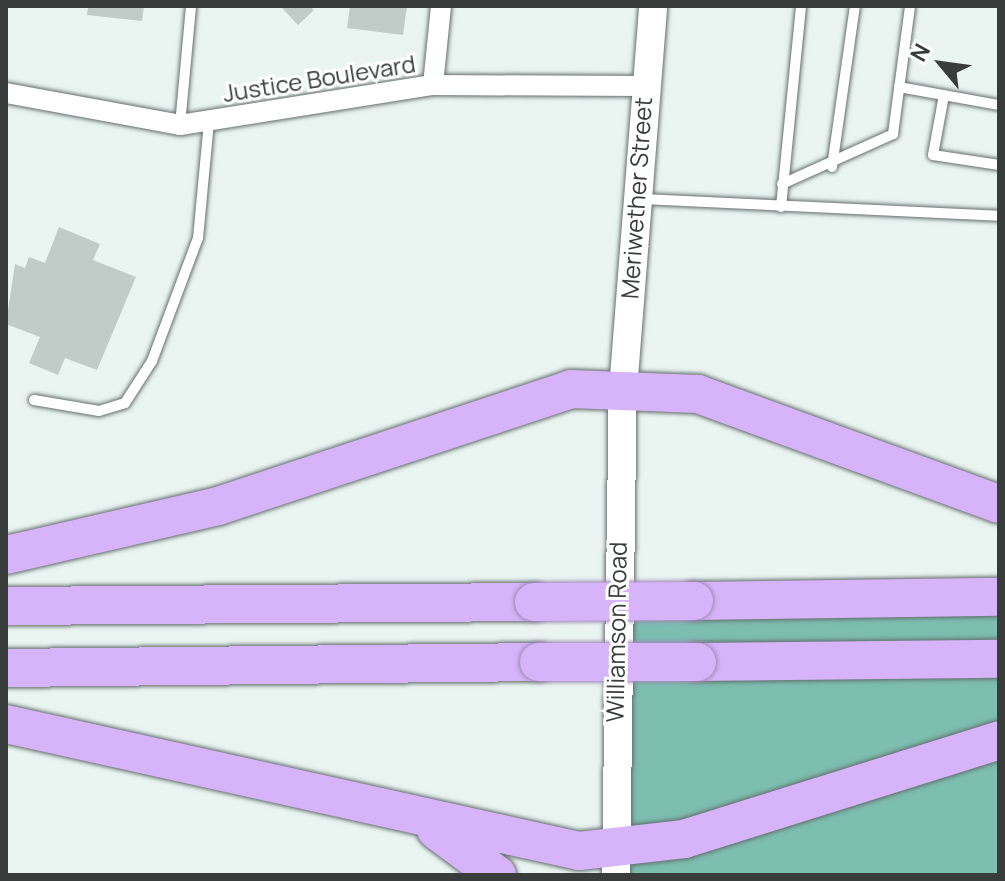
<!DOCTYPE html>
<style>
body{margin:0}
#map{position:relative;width:1005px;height:881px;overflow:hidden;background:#eaf5f2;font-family:Manrope,sans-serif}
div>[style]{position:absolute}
.forest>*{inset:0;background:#7cbeb0;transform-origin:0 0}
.building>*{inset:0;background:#c1ccc9}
.roads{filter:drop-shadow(0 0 2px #656f6d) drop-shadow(0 0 2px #656f6d)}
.lane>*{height:10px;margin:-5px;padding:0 5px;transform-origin:5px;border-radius:5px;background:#fff}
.street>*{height:20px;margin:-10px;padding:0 10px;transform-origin:10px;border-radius:10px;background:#fff}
.secondary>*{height:28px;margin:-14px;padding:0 14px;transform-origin:14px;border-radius:14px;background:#fff}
.highway>*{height:38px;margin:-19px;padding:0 19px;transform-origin:19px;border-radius:19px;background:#d7b3f9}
.bridges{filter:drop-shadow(0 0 2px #9f8ab7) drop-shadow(0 0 2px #9f8ab7)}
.highway-bridge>*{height:38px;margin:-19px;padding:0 19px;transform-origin:19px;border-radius:19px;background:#d7b3f9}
span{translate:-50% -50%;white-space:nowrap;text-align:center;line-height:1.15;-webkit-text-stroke:6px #fff;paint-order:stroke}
.street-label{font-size:24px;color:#383d3c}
.frame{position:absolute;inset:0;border:8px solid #383d3c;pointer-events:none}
.north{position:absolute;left:901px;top:24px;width:80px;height:80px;-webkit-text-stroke:6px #fff;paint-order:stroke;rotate:299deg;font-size:22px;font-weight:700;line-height:32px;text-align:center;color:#383d3c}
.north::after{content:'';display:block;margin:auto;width:28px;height:36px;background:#383d3c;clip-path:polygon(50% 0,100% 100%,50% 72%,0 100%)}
</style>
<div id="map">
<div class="forest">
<i style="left:999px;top:613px;width:262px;height:378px;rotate:90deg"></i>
</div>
<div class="building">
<i style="clip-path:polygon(88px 6px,144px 6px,142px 21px,87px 15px)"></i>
<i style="clip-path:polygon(280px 6px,312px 6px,313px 11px,298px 25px)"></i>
<i style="clip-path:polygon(350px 6px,407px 6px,403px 35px,347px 28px)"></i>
<i style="clip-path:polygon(59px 227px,100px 244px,93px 260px,136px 277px,97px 370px,65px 358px,58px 375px,29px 363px,40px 337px,6px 324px,15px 264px,25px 268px,29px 257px,45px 263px)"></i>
</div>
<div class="roads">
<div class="lane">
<i style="left:899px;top:87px;width:102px;rotate:10.2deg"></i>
<i style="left:944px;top:95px;width:61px;rotate:100.4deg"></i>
<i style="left:933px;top:155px;width:67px;rotate:8.6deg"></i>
<i style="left:180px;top:125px;width:120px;rotate:-84.7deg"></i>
<i style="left:832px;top:167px;width:163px;rotate:-81.9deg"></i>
<i style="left:782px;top:184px;width:122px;rotate:-24.2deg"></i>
<i style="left:893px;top:134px;width:129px;rotate:-82.4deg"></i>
<i style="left:642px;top:199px;width:357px;rotate:2.7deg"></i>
<i style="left:781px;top:207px;width:202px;rotate:-84.3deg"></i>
<i style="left:34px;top:400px;width:66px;rotate:9.6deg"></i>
<i style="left:99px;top:411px;width:27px;rotate:-17deg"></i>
<i style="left:125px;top:403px;width:50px;rotate:-57.3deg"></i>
<i style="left:152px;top:361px;width:131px;rotate:-69.5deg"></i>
<i style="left:198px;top:238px;width:117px;rotate:-84.6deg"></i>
</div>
<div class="street">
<i style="left:433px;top:85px;width:79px;rotate:-84.2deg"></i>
<i style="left:6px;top:93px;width:177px;rotate:10.4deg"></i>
<i style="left:180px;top:125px;width:256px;rotate:-9deg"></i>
<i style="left:433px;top:85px;width:210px;rotate:0.3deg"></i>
</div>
<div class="secondary">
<i style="left:616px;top:875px;width:485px;rotate:-89.2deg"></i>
<i style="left:623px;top:390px;width:385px;rotate:-85.5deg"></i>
</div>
<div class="highway">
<i style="left:6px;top:555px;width:218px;rotate:-13deg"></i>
<i style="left:218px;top:506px;width:372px;rotate:-18.3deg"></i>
<i style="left:571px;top:389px;width:127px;rotate:2.3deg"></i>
<i style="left:698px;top:394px;width:320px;rotate:20.1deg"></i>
<i style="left:694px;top:601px;width:305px;rotate:-0.8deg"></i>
<i style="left:6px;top:606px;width:528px;rotate:-0.43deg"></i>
<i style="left:697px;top:662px;width:302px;rotate:-0.6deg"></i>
<i style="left:6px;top:668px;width:533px;rotate:-0.64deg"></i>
<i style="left:6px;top:724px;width:587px;rotate:12.5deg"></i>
<i style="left:579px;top:851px;width:106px;rotate:-6.5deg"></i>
<i style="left:684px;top:839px;width:330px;rotate:-17.4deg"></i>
<i style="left:436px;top:830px;width:76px;rotate:36.4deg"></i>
</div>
</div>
<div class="bridges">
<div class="highway-bridge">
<i style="left:534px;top:602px;width:160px;rotate:-0.4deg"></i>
<i style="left:539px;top:662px;width:158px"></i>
</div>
</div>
<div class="street-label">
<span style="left:319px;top:78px;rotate:-9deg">Justice Boulevard</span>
<span style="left:636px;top:198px;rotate:-86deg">Meriwether Street</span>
<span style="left:616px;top:632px;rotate:-89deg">Williamson Road</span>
</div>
<div class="frame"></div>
<div class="north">N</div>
</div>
